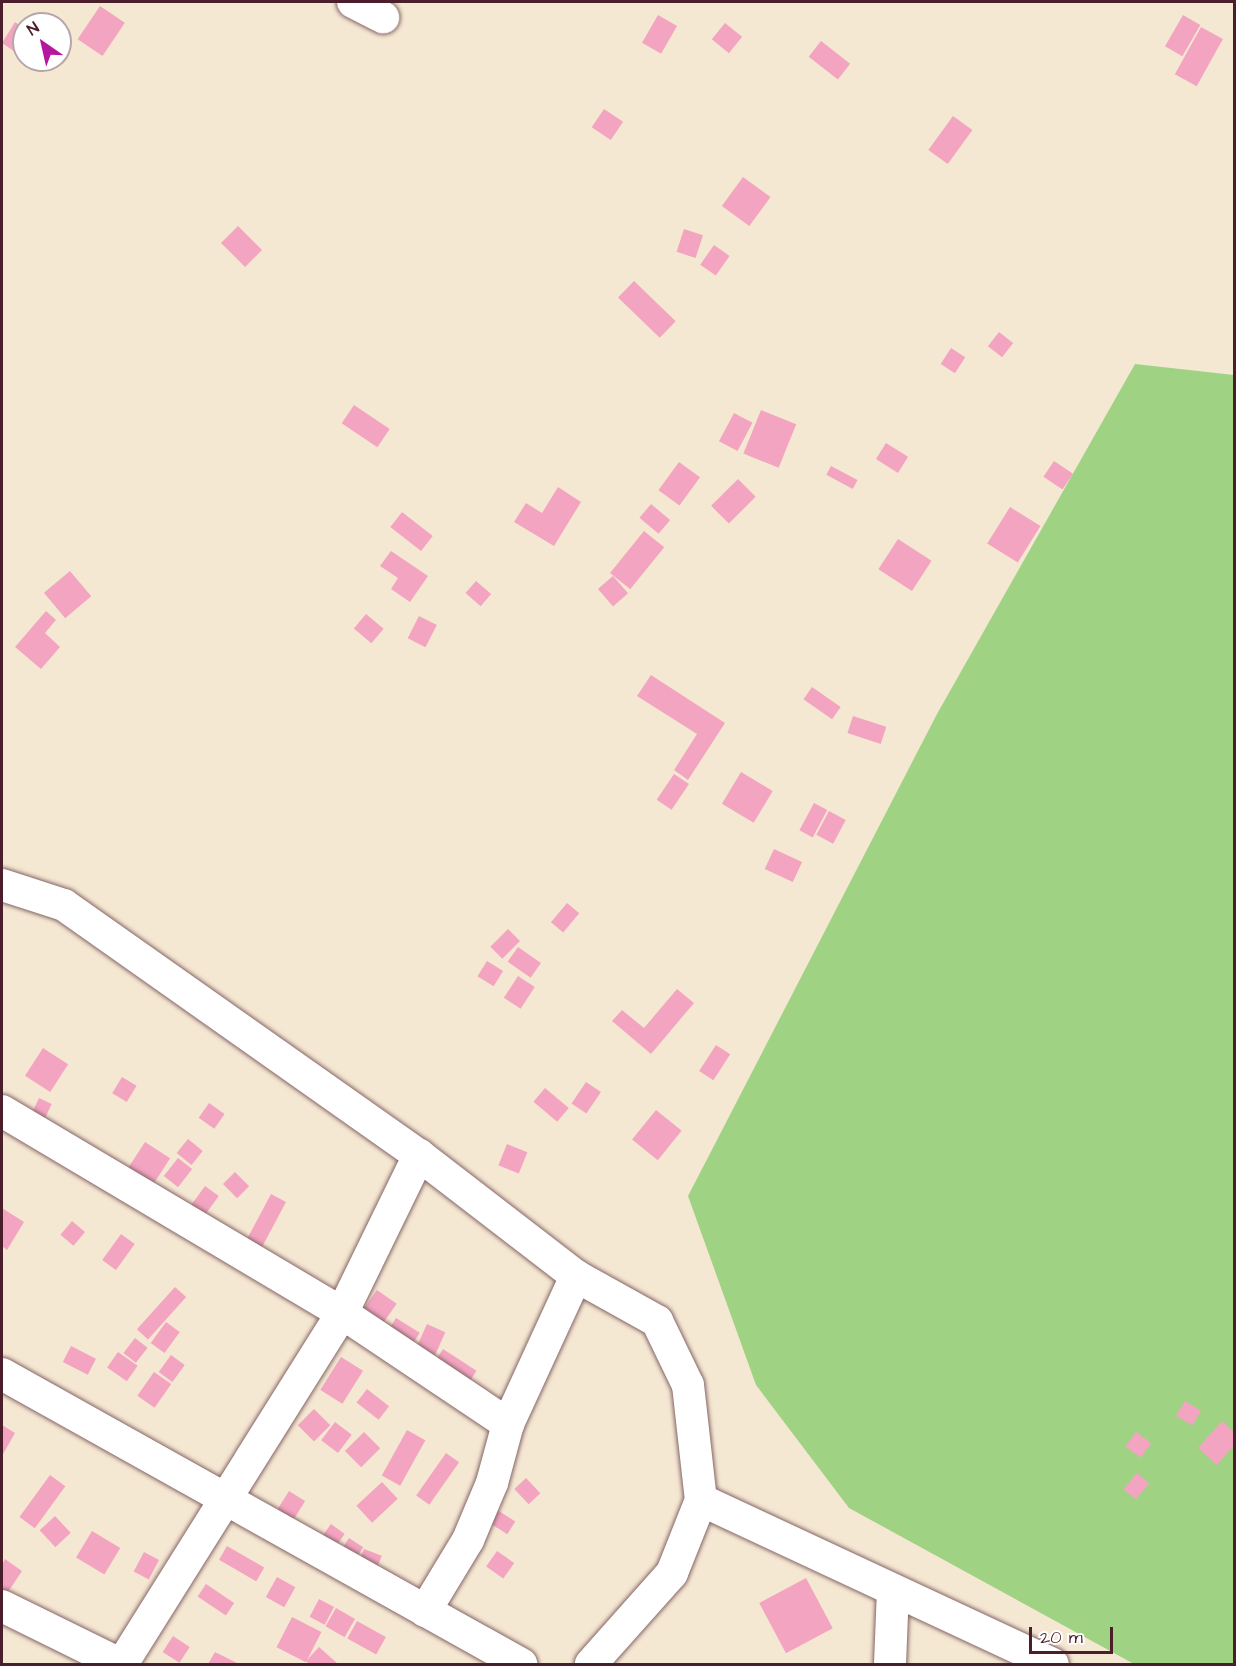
<!DOCTYPE html>
<style>
body{margin:0}
#map{position:relative;width:1236px;height:1666px;overflow:hidden;background:#f5e8d3;font-family:"Architects Daughter",sans-serif}
div>[style]{position:absolute}
.green>*{inset:0;background:#9fd383}
.building>*{inset:0;background:#f3a4c1;transform-origin:0 0}
.roads{filter:drop-shadow(0 0 2px #866566) drop-shadow(0 0 2px #866566)}
.minor>*{height:32px;margin:-16px;padding:0 16px;transform-origin:16px;border-radius:16px;background:#fff}
span{translate:-50% -50%;white-space:nowrap;text-align:center;line-height:1.15;-webkit-text-stroke:5px #fff;paint-order:stroke}
.frame{position:absolute;inset:0;border:3px solid #4a1f2b;pointer-events:none}
.north{position:absolute;left:12px;top:12px;width:60px;height:60px;box-sizing:border-box;background:#fff;border:2px solid #b7a5aa;border-radius:50%;rotate:326deg;font-size:16px;font-weight:700;line-height:24px;text-align:center;color:#4a1f2b}
.north::after{content:'';display:block;margin:auto;width:21px;height:27px;background:#b5179e;clip-path:polygon(50% 0,100% 100%,50% 72%,0 100%)}
.scale{position:absolute;left:1029px;top:1627px;width:84px;height:27px;box-sizing:border-box;border:3px solid #4a1f2b;border-top:0;padding-left:8px;font-size:18px;line-height:21px;white-space:nowrap;color:#4a1f2b;-webkit-text-stroke:4px #fff;paint-order:stroke}
</style>
<div id="map">
<div class="green">
<i style="clip-path:polygon(1135px 364px,1234px 375px,1234px 1664px,1134px 1664px,849px 1508px,756px 1385px,688px 1196px,937px 714px)"></i>
</div>
<div class="building">
<i style="left:100px;top:6px;width:30px;height:40px;rotate:34deg"></i>
<i style="left:658px;top:15px;width:22px;height:32px;rotate:30deg"></i>
<i style="left:1183px;top:15px;width:20px;height:36px;rotate:30deg"></i>
<i style="clip-path:polygon(15px 22px,24px 28px,24px 58px,2px 43px)"></i>
<i style="left:725px;top:23px;width:22px;height:21px;rotate:39deg"></i>
<i style="left:1201px;top:27px;width:25px;height:54px;rotate:29deg"></i>
<i style="left:821px;top:41px;width:37px;height:20px;rotate:38deg"></i>
<i style="left:604px;top:109px;width:23px;height:22px;rotate:34deg"></i>
<i style="left:953px;top:116px;width:24px;height:42px;rotate:36deg"></i>
<i style="left:743px;top:177px;width:34px;height:36px;rotate:36deg"></i>
<i style="left:238px;top:226px;width:34px;height:24px;rotate:45deg"></i>
<i style="left:684px;top:229px;width:20px;height:24px;rotate:18deg"></i>
<i style="left:714px;top:245px;width:19px;height:24px;rotate:35deg"></i>
<i style="left:634px;top:281px;width:58px;height:23px;rotate:44deg"></i>
<i style="left:999px;top:332px;width:18px;height:18px;rotate:38deg"></i>
<i style="left:951px;top:348px;width:17px;height:19px;rotate:33deg"></i>
<i style="left:354px;top:405px;width:43px;height:22px;rotate:34deg"></i>
<i style="left:761px;top:410px;width:38px;height:47px;rotate:22deg"></i>
<i style="left:734px;top:413px;width:21px;height:32px;rotate:28deg"></i>
<i style="left:886px;top:443px;width:26px;height:19px;rotate:32deg"></i>
<i style="left:1054px;top:461px;width:23px;height:19px;rotate:34deg"></i>
<i style="left:679px;top:462px;width:26px;height:35px;rotate:36deg"></i>
<i style="left:831px;top:466px;width:30px;height:10px;rotate:28deg"></i>
<i style="left:738px;top:479px;width:25px;height:38px;rotate:45deg"></i>
<i style="clip-path:polygon(558px 487px,581px 502px,554px 546px,514px 522px,526px 503px,542px 513px)"></i>
<i style="left:651px;top:504px;width:25px;height:18px;rotate:40deg"></i>
<i style="left:1010px;top:507px;width:36px;height:43px;rotate:32deg"></i>
<i style="left:402px;top:512px;width:39px;height:19px;rotate:38deg"></i>
<i style="left:644px;top:531px;width:26px;height:54px;rotate:39deg"></i>
<i style="left:898px;top:539px;width:40px;height:36px;rotate:33deg"></i>
<i style="clip-path:polygon(391px 551px,428px 576px,410px 602px,391px 589px,398px 578px,380px 566px)"></i>
<i style="left:70px;top:571px;width:33px;height:34px;rotate:50deg"></i>
<i style="left:613px;top:576px;width:23px;height:20px;rotate:49deg"></i>
<i style="left:476px;top:581px;width:20px;height:16px;rotate:41deg"></i>
<i style="clip-path:polygon(46px 611px,56px 620px,45px 633px,60px 647px,41px 669px,15px 647px)"></i>
<i style="left:366px;top:614px;width:23px;height:19px;rotate:40deg"></i>
<i style="left:419px;top:616px;width:20px;height:25px;rotate:27deg"></i>
<i style="clip-path:polygon(651px 675px,725px 723px,688px 780px,674px 770px,697px 734px,637px 696px)"></i>
<i style="left:812px;top:687px;width:35px;height:15px;rotate:35deg"></i>
<i style="left:853px;top:716px;width:35px;height:18px;rotate:18deg"></i>
<i style="left:741px;top:772px;width:37px;height:37px;rotate:31deg"></i>
<i style="left:674px;top:774px;width:18px;height:31px;rotate:34deg"></i>
<i style="left:814px;top:803px;width:15px;height:31px;rotate:28deg"></i>
<i style="left:829px;top:811px;width:19px;height:27px;rotate:28deg"></i>
<i style="left:774px;top:849px;width:31px;height:22px;rotate:25deg"></i>
<i style="left:567px;top:903px;width:16px;height:25px;rotate:40deg"></i>
<i style="left:508px;top:929px;width:17px;height:25px;rotate:45deg"></i>
<i style="left:518px;top:947px;width:28px;height:18px;rotate:35deg"></i>
<i style="left:487px;top:961px;width:19px;height:18px;rotate:32deg"></i>
<i style="left:518px;top:976px;width:20px;height:26px;rotate:33deg"></i>
<i style="clip-path:polygon(677px 989px,694px 1003px,651px 1054px,612px 1021px,622px 1010px,644px 1028px)"></i>
<i style="left:716px;top:1045px;width:17px;height:31px;rotate:33deg"></i>
<i style="left:43px;top:1048px;width:30px;height:33px;rotate:33deg"></i>
<i style="left:122px;top:1077px;width:17px;height:19px;rotate:31deg"></i>
<i style="left:586px;top:1082px;width:18px;height:26px;rotate:34deg"></i>
<i style="left:545px;top:1088px;width:31px;height:18px;rotate:40deg"></i>
<i style="left:39px;top:1098px;width:14px;height:22px;rotate:25deg"></i>
<i style="left:209px;top:1103px;width:19px;height:18px;rotate:35deg"></i>
<i style="left:656px;top:1110px;width:33px;height:38px;rotate:39deg"></i>
<i style="left:188px;top:1139px;width:19px;height:18px;rotate:39deg"></i>
<i style="left:145px;top:1142px;width:30px;height:39px;rotate:33deg"></i>
<i style="left:507px;top:1144px;width:22px;height:23px;rotate:22deg"></i>
<i style="left:178px;top:1158px;width:18px;height:23px;rotate:38deg"></i>
<i style="left:235px;top:1172px;width:20px;height:17px;rotate:45deg"></i>
<i style="left:205px;top:1186px;width:17px;height:34px;rotate:36deg"></i>
<i style="left:271px;top:1194px;width:17px;height:61px;rotate:28deg"></i>
<i style="clip-path:polygon(2px 1208px,24px 1222px,7px 1250px,2px 1246px)"></i>
<i style="left:72px;top:1221px;width:17px;height:18px;rotate:40deg"></i>
<i style="left:121px;top:1234px;width:17px;height:32px;rotate:36deg"></i>
<i style="left:175px;top:1287px;width:15px;height:57px;rotate:42deg"></i>
<i style="left:377px;top:1290px;width:24px;height:36px;rotate:35deg"></i>
<i style="left:396px;top:1318px;width:28px;height:23px;rotate:32deg"></i>
<i style="left:166px;top:1322px;width:17px;height:26px;rotate:36deg"></i>
<i style="left:427px;top:1324px;width:20px;height:34px;rotate:24deg"></i>
<i style="left:135px;top:1338px;width:16px;height:19px;rotate:38deg"></i>
<i style="left:71px;top:1346px;width:28px;height:18px;rotate:27deg"></i>
<i style="left:443px;top:1349px;width:40px;height:19px;rotate:33deg"></i>
<i style="left:118px;top:1352px;width:24px;height:19px;rotate:35deg"></i>
<i style="left:171px;top:1355px;width:17px;height:21px;rotate:36deg"></i>
<i style="left:341px;top:1357px;width:26px;height:39px;rotate:32deg"></i>
<i style="left:154px;top:1372px;width:21px;height:29px;rotate:35deg"></i>
<i style="left:367px;top:1389px;width:28px;height:17px;rotate:38deg"></i>
<i style="left:1185px;top:1401px;width:19px;height:17px;rotate:32deg"></i>
<i style="left:314px;top:1409px;width:23px;height:23px;rotate:45deg"></i>
<i style="clip-path:polygon(1222px 1421px,1234px 1432px,1234px 1445px,1217px 1465px,1198px 1448px)"></i>
<i style="left:335px;top:1422px;width:21px;height:23px;rotate:37deg"></i>
<i style="clip-path:polygon(2px 1425px,15px 1433px,2px 1456px)"></i>
<i style="left:407px;top:1430px;width:21px;height:52px;rotate:29deg"></i>
<i style="left:364px;top:1432px;width:23px;height:27px;rotate:45deg"></i>
<i style="left:1136px;top:1432px;width:19px;height:18px;rotate:36deg"></i>
<i style="left:446px;top:1453px;width:16px;height:52px;rotate:35deg"></i>
<i style="left:1137px;top:1473px;width:16px;height:21px;rotate:40deg"></i>
<i style="left:50px;top:1475px;width:19px;height:52px;rotate:36deg"></i>
<i style="left:526px;top:1478px;width:21px;height:16px;rotate:47deg"></i>
<i style="left:382px;top:1482px;width:23px;height:35px;rotate:47deg"></i>
<i style="left:289px;top:1491px;width:19px;height:24px;rotate:32deg"></i>
<i style="left:489px;top:1505px;width:31px;height:15px;rotate:32deg"></i>
<i style="left:55px;top:1516px;width:23px;height:21px;rotate:47deg"></i>
<i style="left:331px;top:1524px;width:17px;height:21px;rotate:36deg"></i>
<i style="left:92px;top:1531px;width:33px;height:31px;rotate:31deg"></i>
<i style="left:349px;top:1538px;width:17px;height:18px;rotate:33deg"></i>
<i style="left:227px;top:1546px;width:43px;height:16px;rotate:30deg"></i>
<i style="left:364px;top:1549px;width:19px;height:17px;rotate:21deg"></i>
<i style="left:497px;top:1551px;width:21px;height:19px;rotate:35deg"></i>
<i style="left:144px;top:1552px;width:17px;height:22px;rotate:28deg"></i>
<i style="clip-path:polygon(5px 1559px,22px 1571px,2px 1601px,2px 1565px)"></i>
<i style="left:277px;top:1577px;width:21px;height:23px;rotate:29deg"></i>
<i style="left:806px;top:1578px;width:57px;height:53px;rotate:62deg"></i>
<i style="left:206px;top:1584px;width:34px;height:15px;rotate:34deg"></i>
<i style="left:319px;top:1599px;width:17px;height:20px;rotate:28deg"></i>
<i style="left:336px;top:1608px;width:22px;height:21px;rotate:30deg"></i>
<i style="left:292px;top:1617px;width:33px;height:34px;rotate:27deg"></i>
<i style="left:357px;top:1621px;width:33px;height:20px;rotate:29deg"></i>
<i style="left:173px;top:1636px;width:20px;height:19px;rotate:33deg"></i>
<i style="clip-path:polygon(319px 1647px,338px 1664px,309px 1664px,306px 1661px)"></i>
<i style="clip-path:polygon(215px 1652px,239px 1664px,208px 1664px)"></i>
</div>
<div class="roads">
<div class="minor">
<i style="left:353px;top:2px;width:34px;rotate:27deg"></i>
<i style="left:2px;top:885px;width:65px;rotate:17.9deg"></i>
<i style="left:64px;top:905px;width:434px;rotate:35.2deg"></i>
<i style="left:419px;top:1155px;width:198px;rotate:37.6deg"></i>
<i style="left:576px;top:1276px;width:93px;rotate:29.1deg"></i>
<i style="left:657px;top:1321px;width:71px;rotate:64.2deg"></i>
<i style="left:688px;top:1385px;width:116px;rotate:83.6deg"></i>
<i style="left:701px;top:1500px;width:79px;rotate:111.7deg"></i>
<i style="left:672px;top:1573px;width:122px;rotate:131.7deg"></i>
<i style="left:2px;top:1111px;width:395px;rotate:30.7deg"></i>
<i style="left:342px;top:1313px;width:200px;rotate:33.8deg"></i>
<i style="left:2px;top:1374px;width:595px;rotate:29.2deg"></i>
<i style="left:701px;top:1500px;width:388px;rotate:25deg"></i>
<i style="left:2px;top:1606px;width:131px;rotate:26.2deg"></i>
<i style="left:425px;top:1611px;width:83px;rotate:-58.8deg"></i>
<i style="left:468px;top:1540px;width:62px;rotate:-67.2deg"></i>
<i style="left:492px;top:1483px;width:61px;rotate:-74.8deg"></i>
<i style="left:508px;top:1424px;width:163px;rotate:-65.3deg"></i>
<i style="left:122px;top:1664px;width:414px;rotate:-57.9deg"></i>
<i style="left:342px;top:1313px;width:176px;rotate:-64deg"></i>
<i style="left:890px;top:1664px;width:74px;rotate:-87.7deg"></i>
</div>
</div>
<div class="frame"></div>
<div class="north">N</div>
<div class="scale">20 m</div>
</div>
